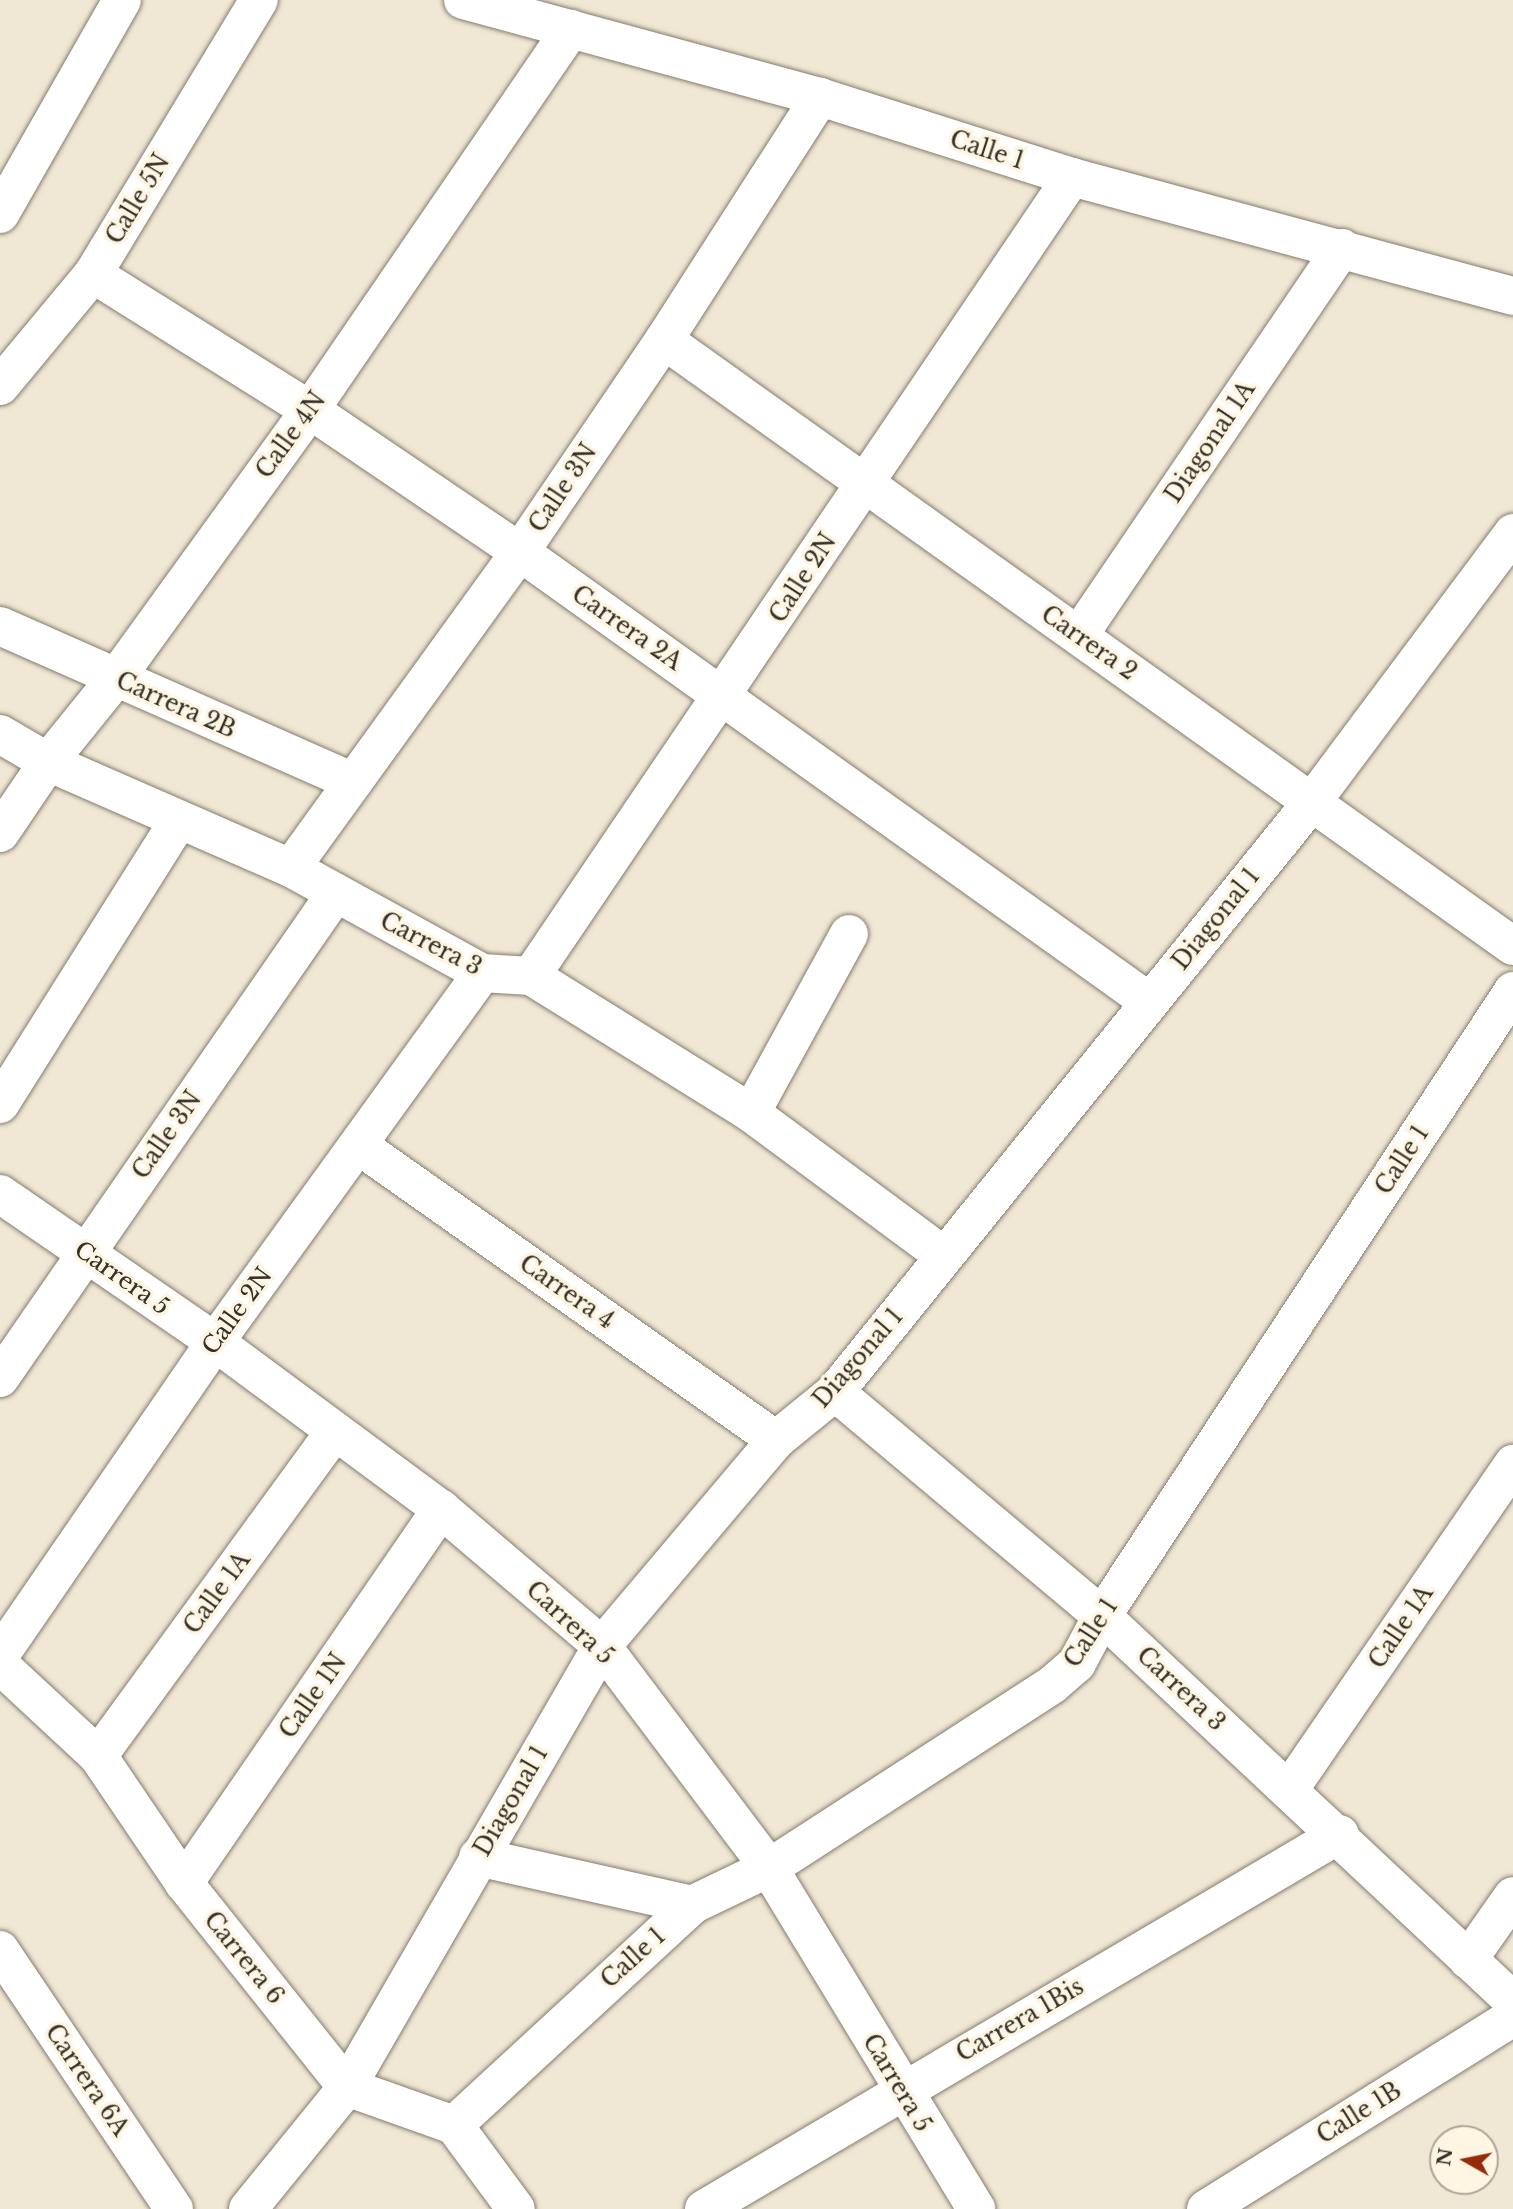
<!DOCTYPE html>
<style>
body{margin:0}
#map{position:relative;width:1513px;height:2209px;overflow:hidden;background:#f0e7d5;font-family:"Libre Baskerville",serif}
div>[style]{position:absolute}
.roads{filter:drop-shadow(0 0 2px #857d6c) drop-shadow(0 0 2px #857d6c)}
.minor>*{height:38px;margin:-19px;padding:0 19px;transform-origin:19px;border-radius:19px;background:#fff}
span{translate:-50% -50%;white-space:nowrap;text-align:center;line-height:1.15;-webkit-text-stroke:7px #fef5e2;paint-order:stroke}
.street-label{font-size:23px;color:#343029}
.north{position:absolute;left:1429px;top:2125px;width:70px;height:70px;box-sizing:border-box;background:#fef5e2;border:2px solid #ada698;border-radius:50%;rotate:279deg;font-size:19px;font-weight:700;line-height:28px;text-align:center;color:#343029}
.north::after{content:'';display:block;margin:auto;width:24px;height:32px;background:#942d09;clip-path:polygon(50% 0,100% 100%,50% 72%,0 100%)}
</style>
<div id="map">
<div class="roads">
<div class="minor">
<i style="left:463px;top:0;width:370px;rotate:15.2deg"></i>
<i style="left:820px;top:97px;width:264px;rotate:17.6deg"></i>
<i style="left:1072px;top:177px;width:457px;rotate:15.1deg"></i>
<i style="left:0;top:214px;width:246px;rotate:-60.3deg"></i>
<i style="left:93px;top:274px;width:256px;rotate:32.1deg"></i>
<i style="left:310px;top:410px;width:254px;rotate:34.1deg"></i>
<i style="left:520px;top:552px;width:772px;rotate:35.56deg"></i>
<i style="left:664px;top:340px;width:1043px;rotate:35.52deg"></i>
<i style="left:0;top:386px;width:146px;rotate:-50.3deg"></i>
<i style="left:93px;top:274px;width:320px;rotate:-58.8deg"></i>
<i style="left:0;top:626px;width:386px;rotate:23.8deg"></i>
<i style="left:1079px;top:635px;width:468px;rotate:-55.8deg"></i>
<i style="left:0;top:734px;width:56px;rotate:30.3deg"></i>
<i style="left:48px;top:762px;width:265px;rotate:23.6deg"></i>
<i style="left:291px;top:868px;width:218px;rotate:28.8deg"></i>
<i style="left:482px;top:973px;width:49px;rotate:3.5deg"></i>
<i style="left:531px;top:976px;width:259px;rotate:31.9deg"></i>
<i style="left:751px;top:1113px;width:239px;rotate:36.5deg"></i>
<i style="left:0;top:833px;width:86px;rotate:-55.9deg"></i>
<i style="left:48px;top:762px;width:108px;rotate:-51deg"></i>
<i style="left:116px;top:678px;width:331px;rotate:-54.1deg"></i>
<i style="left:310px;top:410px;width:462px;rotate:-55.6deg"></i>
<i style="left:291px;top:868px;width:390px;rotate:-54.1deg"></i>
<i style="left:520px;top:552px;width:256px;rotate:-55.8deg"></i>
<i style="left:664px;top:340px;width:289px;rotate:-57.3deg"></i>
<i style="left:531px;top:976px;width:965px;rotate:-55.9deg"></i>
<i style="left:0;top:1104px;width:334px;rotate:-57.8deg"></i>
<i style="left:751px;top:1113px;width:204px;rotate:-61.3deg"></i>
<i style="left:358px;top:1145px;width:512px;rotate:35.21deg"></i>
<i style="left:0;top:1194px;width:261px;rotate:34.5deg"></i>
<i style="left:215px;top:1342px;width:281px;rotate:36.5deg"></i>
<i style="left:441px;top:1509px;width:211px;rotate:40.4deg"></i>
<i style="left:602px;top:1646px;width:278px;rotate:53deg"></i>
<i style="left:769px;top:1868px;width:399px;rotate:58.7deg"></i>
<i style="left:0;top:1378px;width:589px;rotate:-55.31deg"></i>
<i style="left:835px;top:1392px;width:349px;rotate:40deg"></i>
<i style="left:1102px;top:1616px;width:563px;rotate:43.13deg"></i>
<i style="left:0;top:1655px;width:380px;rotate:-55.5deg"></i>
<i style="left:215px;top:1342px;width:455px;rotate:-54.1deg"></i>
<i style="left:0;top:1665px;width:134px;rotate:42.9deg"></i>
<i style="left:98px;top:1756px;width:153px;rotate:55.9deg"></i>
<i style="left:184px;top:1883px;width:261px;rotate:51.4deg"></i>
<i style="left:347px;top:2087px;width:114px;rotate:19.6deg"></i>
<i style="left:454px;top:2125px;width:104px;rotate:53.6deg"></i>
<i style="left:98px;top:1756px;width:402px;rotate:-53.9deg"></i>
<i style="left:1289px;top:1790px;width:396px;rotate:-55.5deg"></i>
<i style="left:478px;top:1857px;width:219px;rotate:12.6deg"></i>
<i style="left:184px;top:1883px;width:454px;rotate:-55.5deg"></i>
<i style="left:0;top:1950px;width:312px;rotate:56.1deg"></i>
<i style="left:1468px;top:1960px;width:78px;rotate:-54.9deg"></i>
<i style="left:454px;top:2125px;width:324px;rotate:-42.7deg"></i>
<i style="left:692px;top:1905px;width:85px;rotate:-25.7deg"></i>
<i style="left:769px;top:1868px;width:337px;rotate:-32.9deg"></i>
<i style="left:1052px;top:1685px;width:33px;rotate:-41deg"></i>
<i style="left:1077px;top:1663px;width:53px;rotate:-62deg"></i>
<i style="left:1102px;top:1616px;width:748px;rotate:-56.67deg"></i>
<i style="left:248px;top:2209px;width:157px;rotate:-50.9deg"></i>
<i style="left:347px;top:2087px;width:509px;rotate:-59.96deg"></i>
<i style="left:602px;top:1646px;width:270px;rotate:-49.8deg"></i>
<i style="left:776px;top:1440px;width:76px;rotate:-39.1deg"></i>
<i style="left:835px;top:1392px;width:759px;rotate:-51.05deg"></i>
<i style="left:1312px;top:802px;width:336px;rotate:-53.2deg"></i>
<i style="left:704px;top:2209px;width:738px;rotate:-30.52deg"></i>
<i style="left:1206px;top:2209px;width:362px;rotate:-32deg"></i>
</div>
</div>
<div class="street-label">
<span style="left:987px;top:150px;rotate:18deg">Calle 1</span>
<span style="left:138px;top:199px;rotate:-59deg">Calle 5N</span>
<span style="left:291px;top:435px;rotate:-54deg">Calle 4N</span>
<span style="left:1210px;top:442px;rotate:-56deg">Diagonal 1A</span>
<span style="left:563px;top:488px;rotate:-56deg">Calle 3N</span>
<span style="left:803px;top:578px;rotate:-57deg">Calle 2N</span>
<span style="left:627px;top:628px;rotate:35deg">Carrera 2A</span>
<span style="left:1089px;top:643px;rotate:35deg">Carrera 2</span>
<span style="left:176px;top:705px;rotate:24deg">Carrera 2B</span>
<span style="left:1216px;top:919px;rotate:-51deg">Diagonal 1</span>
<span style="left:431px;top:944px;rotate:27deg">Carrera 3</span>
<span style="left:167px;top:1135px;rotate:-55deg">Calle 3N</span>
<span style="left:1402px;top:1160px;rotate:-57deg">Calle 1</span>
<span style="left:122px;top:1278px;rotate:35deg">Carrera 5</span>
<span style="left:567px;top:1292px;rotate:35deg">Carrera 4</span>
<span style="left:237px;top:1311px;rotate:-54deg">Calle 2N</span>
<span style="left:858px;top:1358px;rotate:-49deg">Diagonal 1</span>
<span style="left:217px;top:1593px;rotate:-54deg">Calle 1A</span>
<span style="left:570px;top:1623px;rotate:43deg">Carrera 5</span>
<span style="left:1401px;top:1627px;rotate:-56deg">Calle 1A</span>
<span style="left:1091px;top:1633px;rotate:-57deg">Calle 1</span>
<span style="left:1181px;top:1689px;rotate:43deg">Carrera 3</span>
<span style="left:313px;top:1696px;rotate:-55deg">Calle 1N</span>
<span style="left:511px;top:1801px;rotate:-60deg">Diagonal 1</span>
<span style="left:244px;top:1958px;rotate:51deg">Carrera 6</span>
<span style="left:633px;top:1958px;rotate:-42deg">Calle 1</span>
<span style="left:1020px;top:2020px;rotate:-30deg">Carrera 1Bis</span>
<span style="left:87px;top:2080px;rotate:56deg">Carrera 6A</span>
<span style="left:897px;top:2083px;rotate:59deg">Carrera 5</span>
<span style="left:1359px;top:2113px;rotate:-32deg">Calle 1B</span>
</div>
<div class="north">N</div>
</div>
